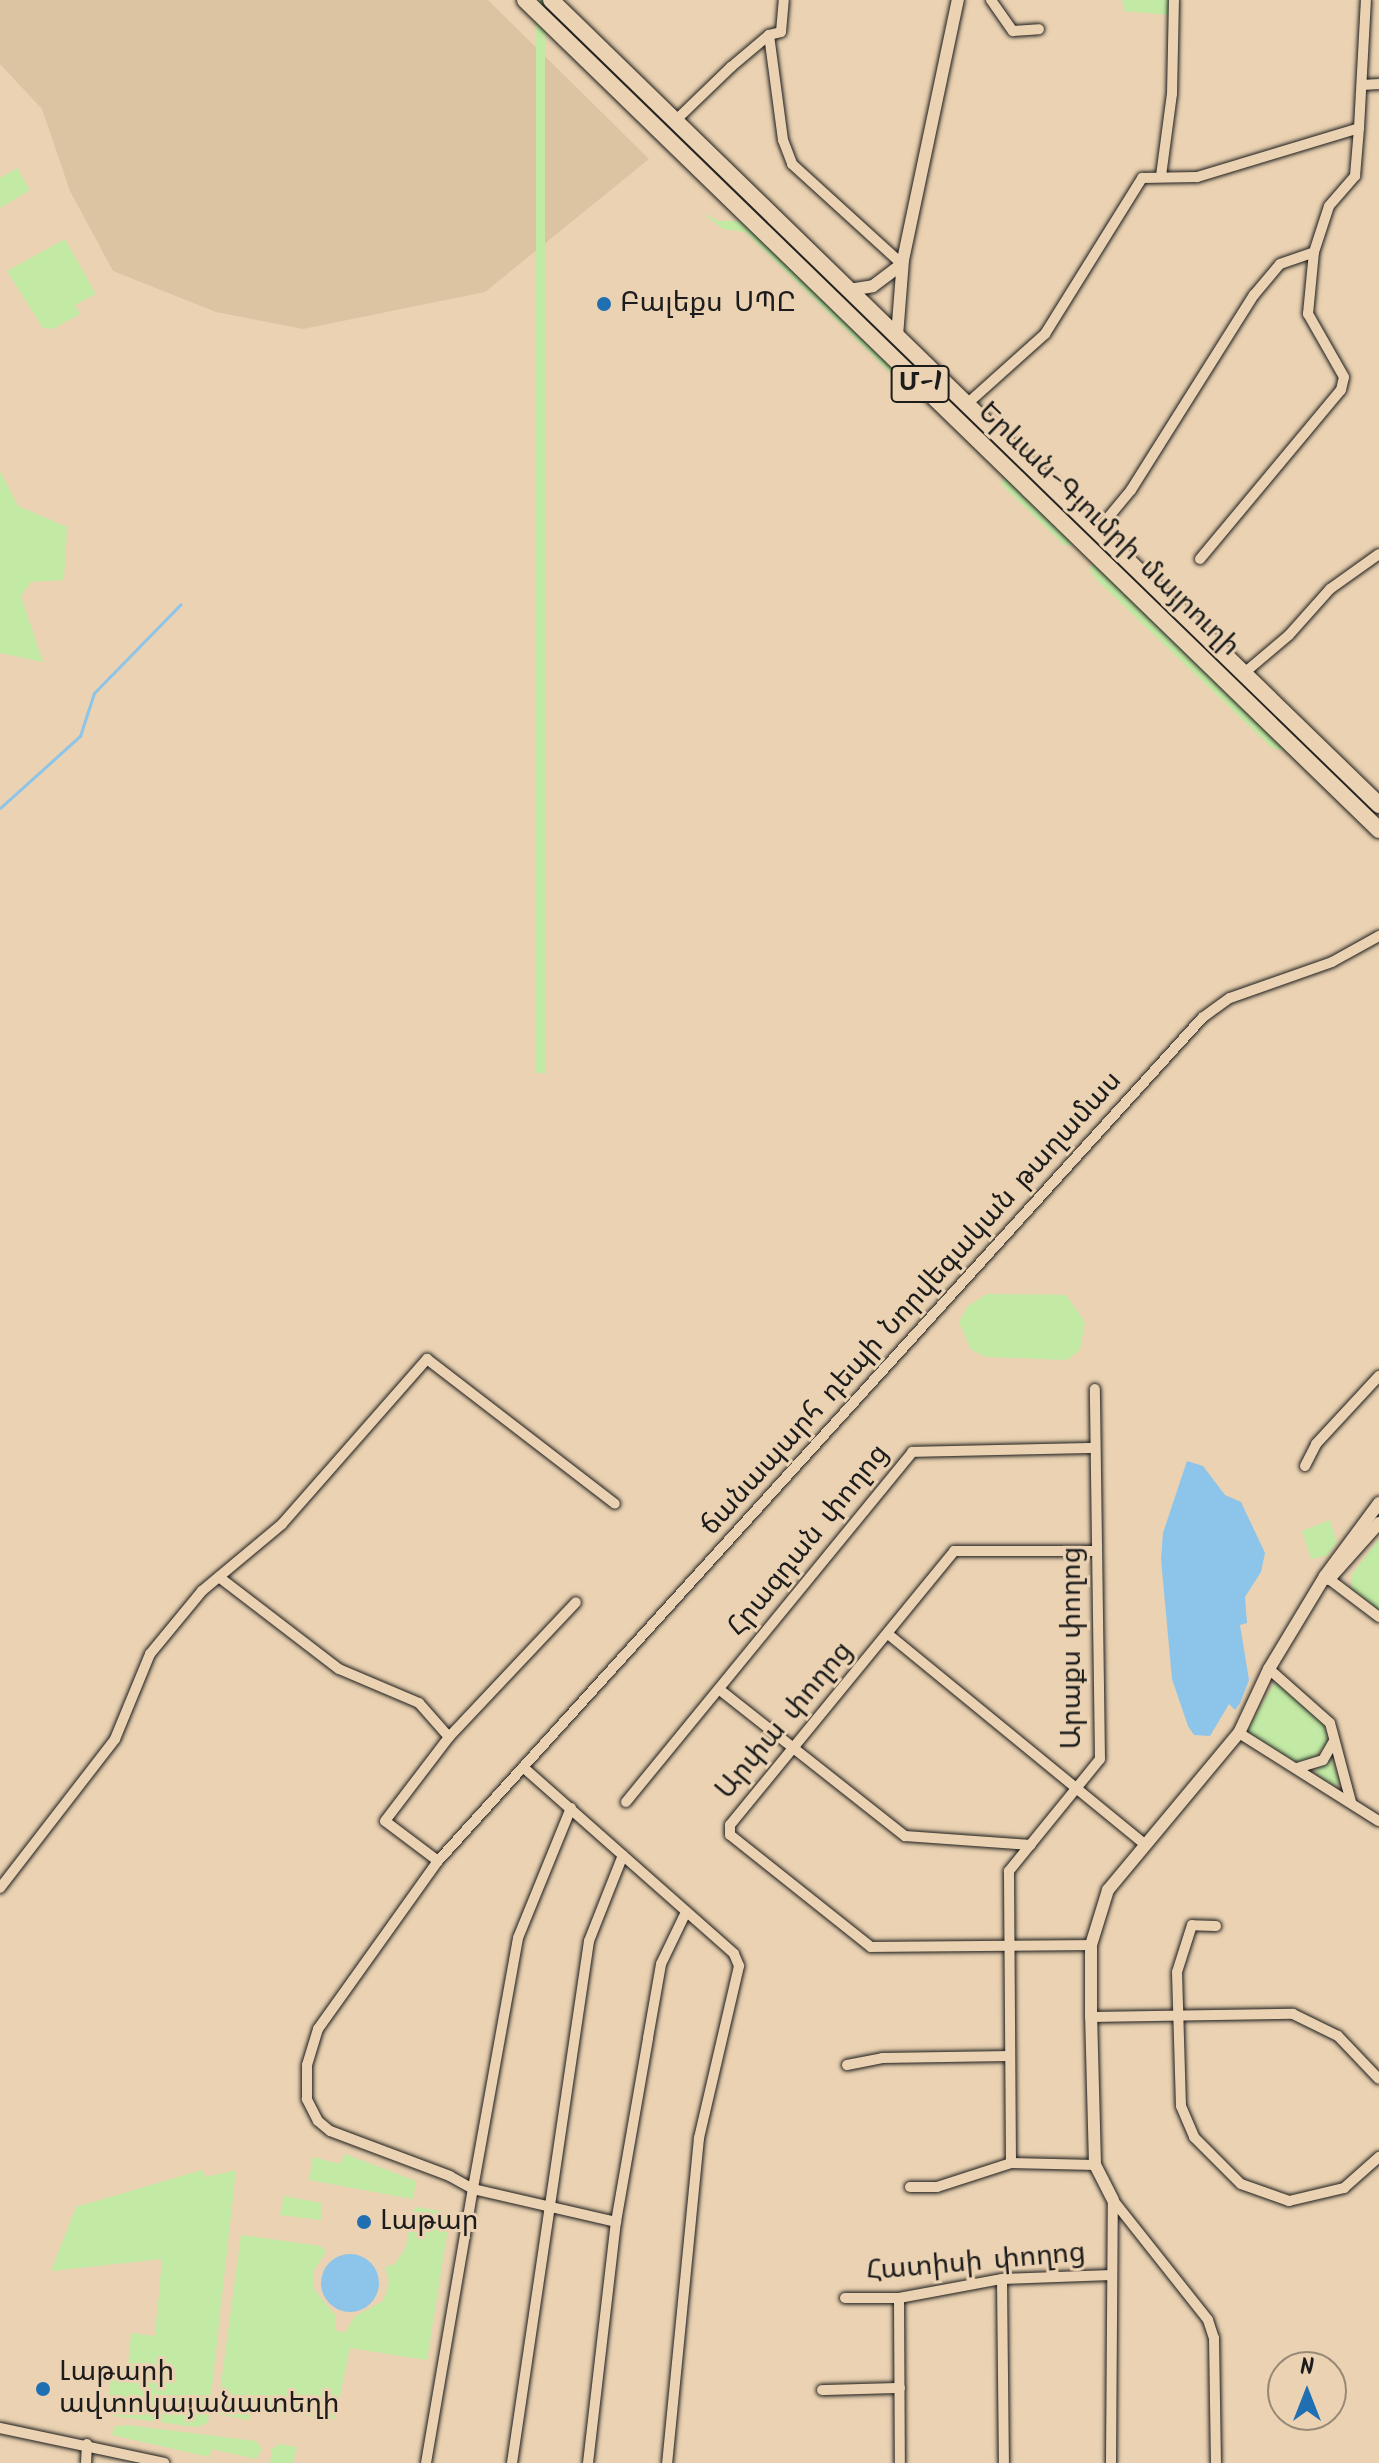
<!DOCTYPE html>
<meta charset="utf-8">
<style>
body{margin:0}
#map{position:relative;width:1379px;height:2463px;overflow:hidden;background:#ead2b2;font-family:Kalam,"Noto Sans Armenian",sans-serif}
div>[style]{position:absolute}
.built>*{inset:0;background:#dcc4a2}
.green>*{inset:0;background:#c3eaa5;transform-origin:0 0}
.water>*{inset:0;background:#8cc4ea}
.round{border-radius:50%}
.stream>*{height:3px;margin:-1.5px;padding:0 1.5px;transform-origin:1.5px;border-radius:1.5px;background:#8cc4ea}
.roads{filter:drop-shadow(0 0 2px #1c1c1c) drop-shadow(0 0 2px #1c1c1c)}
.minor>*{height:10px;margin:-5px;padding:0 5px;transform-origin:5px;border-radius:5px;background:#ead2b2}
.tertiary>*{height:12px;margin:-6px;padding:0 6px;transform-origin:6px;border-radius:6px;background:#ead2b2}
.trunk>*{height:16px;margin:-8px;padding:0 8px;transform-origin:8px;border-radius:8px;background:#ead2b2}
.dots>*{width:22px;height:22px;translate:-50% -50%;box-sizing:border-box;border:4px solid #ead2b2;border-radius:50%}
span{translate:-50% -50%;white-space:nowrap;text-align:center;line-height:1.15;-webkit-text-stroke:6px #ead2b2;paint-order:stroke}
.shield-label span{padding:2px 6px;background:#ead2b2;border:2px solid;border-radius:6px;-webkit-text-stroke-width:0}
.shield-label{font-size:26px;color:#1c1c1c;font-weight:700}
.poi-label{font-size:28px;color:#1c1c1c}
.left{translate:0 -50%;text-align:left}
.street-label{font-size:28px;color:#1c1c1c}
.north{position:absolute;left:1267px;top:2351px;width:80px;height:80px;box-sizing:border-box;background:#ead2b2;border:2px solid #988976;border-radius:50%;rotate:0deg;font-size:22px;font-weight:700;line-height:32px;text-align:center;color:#1c1c1c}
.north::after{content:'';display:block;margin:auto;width:28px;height:36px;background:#1f6fb2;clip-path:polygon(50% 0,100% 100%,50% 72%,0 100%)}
</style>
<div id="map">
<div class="built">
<i style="clip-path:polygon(0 0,488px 0,649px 159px,485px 292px,303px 329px,216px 312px,113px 271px,70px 191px,42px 109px,0 64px)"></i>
</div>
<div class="green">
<i style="left:536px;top:0;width:9px;height:1073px"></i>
<i style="clip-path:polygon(1122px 0,1170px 0,1170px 15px,1124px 11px)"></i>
<i style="clip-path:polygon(17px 168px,30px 190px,0 208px,0 178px)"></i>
<i style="clip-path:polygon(704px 214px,719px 221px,747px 221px,903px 376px,907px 389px,745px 232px,723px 229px)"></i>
<i style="clip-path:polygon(65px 239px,96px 294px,75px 305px,80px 314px,53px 329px,43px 328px,7px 271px)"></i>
<i style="clip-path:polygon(0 471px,18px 506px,67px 527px,64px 580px,31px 582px,21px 596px,43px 662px,0 653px)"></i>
<i style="clip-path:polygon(1005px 476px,1074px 542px,1073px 544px,1065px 546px,1001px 484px)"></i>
<i style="clip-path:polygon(1094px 563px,1286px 746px,1285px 751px,1272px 748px,1095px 578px,1089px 568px)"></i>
<i style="clip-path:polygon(987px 1294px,1066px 1295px,1085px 1322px,1080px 1350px,1067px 1360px,987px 1357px,971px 1350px,959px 1322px,967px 1307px)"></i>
<i style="clip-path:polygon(1330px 1520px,1337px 1543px,1326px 1556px,1311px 1559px,1302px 1531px)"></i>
<i style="clip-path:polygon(1379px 1539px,1379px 1611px,1351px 1588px,1351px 1575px)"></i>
<i style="clip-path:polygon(1275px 1682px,1319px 1716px,1326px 1728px,1328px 1743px,1310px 1761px,1295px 1762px,1250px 1735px,1248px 1728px)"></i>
<i style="clip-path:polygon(1330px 1757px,1340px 1782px,1333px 1787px,1314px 1771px)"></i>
<i style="clip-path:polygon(345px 2154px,416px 2181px,413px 2199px,309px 2180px,313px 2157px,340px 2164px)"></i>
<i style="clip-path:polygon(202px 2170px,206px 2177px,236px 2170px,208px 2423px,196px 2427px,113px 2416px,107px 2408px,111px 2374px,128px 2366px,131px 2333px,155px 2336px,162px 2259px,51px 2271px,76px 2207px)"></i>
<i style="clip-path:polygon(284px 2196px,322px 2203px,321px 2220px,280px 2215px)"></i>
<i style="clip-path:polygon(417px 2207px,440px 2211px,449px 2222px,427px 2360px,350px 2348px,335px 2419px,252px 2409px,249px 2420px,217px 2414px,241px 2235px,321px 2246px,326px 2252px,314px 2270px,313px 2288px,335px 2315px,335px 2330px,345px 2333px,354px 2317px,383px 2301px,389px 2283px,385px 2267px,395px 2264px,406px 2247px,411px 2213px)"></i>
<i style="clip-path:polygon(127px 2425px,256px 2441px,262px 2449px,256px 2459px,212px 2449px,209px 2457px,112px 2435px,114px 2427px)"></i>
<i style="clip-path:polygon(279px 2444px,297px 2447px,293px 2463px,270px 2463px,272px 2449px)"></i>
</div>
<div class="water">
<i style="clip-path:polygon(1187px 1461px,1203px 1466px,1225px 1495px,1241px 1502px,1265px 1553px,1261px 1572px,1245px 1597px,1247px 1623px,1240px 1625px,1249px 1680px,1240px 1703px,1235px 1710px,1229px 1704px,1210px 1736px,1194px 1735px,1188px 1726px,1172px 1679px,1161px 1559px,1163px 1533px)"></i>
<i class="round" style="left:321px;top:2254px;width:58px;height:58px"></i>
</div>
<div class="stream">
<i style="left:0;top:808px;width:108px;rotate:-42deg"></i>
<i style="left:80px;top:736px;width:45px;rotate:-72deg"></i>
<i style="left:94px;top:693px;width:124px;rotate:-45.7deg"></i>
</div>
<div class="roads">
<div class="minor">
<i style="left:991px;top:0;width:38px;rotate:55deg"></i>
<i style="left:1013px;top:31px;width:26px;rotate:-4deg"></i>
<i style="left:769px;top:35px;width:106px;rotate:82.4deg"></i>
<i style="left:783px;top:140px;width:26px;rotate:69deg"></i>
<i style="left:792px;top:164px;width:149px;rotate:42.3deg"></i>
<i style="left:1362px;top:85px;width:17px;rotate:-3deg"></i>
<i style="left:675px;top:121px;width:78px;rotate:-44deg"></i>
<i style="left:731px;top:67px;width:50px;rotate:-40.1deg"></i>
<i style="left:769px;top:35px;width:12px;rotate:-14deg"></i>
<i style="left:781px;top:32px;width:32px;rotate:-85deg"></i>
<i style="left:1161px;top:176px;width:83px;rotate:-82.4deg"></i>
<i style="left:1172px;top:94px;width:94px;rotate:-88.8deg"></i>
<i style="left:967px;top:404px;width:105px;rotate:-41.9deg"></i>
<i style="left:1045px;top:334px;width:184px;rotate:-58.1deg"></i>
<i style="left:1142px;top:178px;width:55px;rotate:-1deg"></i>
<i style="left:1197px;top:177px;width:169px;rotate:-16.8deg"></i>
<i style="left:1359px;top:128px;width:128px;rotate:-86.9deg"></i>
<i style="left:1097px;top:531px;width:53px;rotate:-50.3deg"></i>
<i style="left:1131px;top:490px;width:231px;rotate:-57.8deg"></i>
<i style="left:1254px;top:295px;width:40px;rotate:-50deg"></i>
<i style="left:1280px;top:264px;width:36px;rotate:-19deg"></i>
<i style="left:1314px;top:252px;width:48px;rotate:-71.9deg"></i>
<i style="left:1329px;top:206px;width:40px;rotate:-49deg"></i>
<i style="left:1355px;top:176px;width:48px;rotate:-85.2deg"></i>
<i style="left:1200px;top:559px;width:220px;rotate:-50.2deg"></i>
<i style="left:1341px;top:390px;width:13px;rotate:-77deg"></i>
<i style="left:1344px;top:377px;width:73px;rotate:-119.7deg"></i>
<i style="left:1308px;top:314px;width:62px;rotate:-84.5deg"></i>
<i style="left:1243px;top:674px;width:60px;rotate:-40.3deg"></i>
<i style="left:1289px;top:635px;width:62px;rotate:-48.3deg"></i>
<i style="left:1330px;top:589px;width:60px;rotate:-35.5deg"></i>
<i style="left:1305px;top:1466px;width:25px;rotate:-63deg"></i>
<i style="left:1316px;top:1444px;width:93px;rotate:-47.2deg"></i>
<i style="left:1325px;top:1576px;width:68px;rotate:37.2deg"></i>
<i style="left:219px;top:1577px;width:151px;rotate:37.5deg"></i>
<i style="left:339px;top:1669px;width:87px;rotate:23deg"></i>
<i style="left:419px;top:1703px;width:45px;rotate:48.6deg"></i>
<i style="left:888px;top:1634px;width:332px;rotate:39.3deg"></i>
<i style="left:1269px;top:1669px;width:81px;rotate:41.5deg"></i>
<i style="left:1330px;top:1723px;width:82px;rotate:75.1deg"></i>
<i style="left:720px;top:1690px;width:236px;rotate:38.3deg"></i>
<i style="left:905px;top:1836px;width:126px;rotate:4.1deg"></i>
<i style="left:1239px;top:1733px;width:165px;rotate:32.2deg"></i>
<i style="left:523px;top:1767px;width:282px;rotate:41.5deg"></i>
<i style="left:734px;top:1954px;width:13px;rotate:67deg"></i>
<i style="left:739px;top:1966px;width:177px;rotate:103.1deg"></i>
<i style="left:699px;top:2138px;width:327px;rotate:95.6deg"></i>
<i style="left:1297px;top:1768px;width:27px;rotate:-17deg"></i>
<i style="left:1323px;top:1760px;width:22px;rotate:-60deg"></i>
<i style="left:626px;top:1802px;width:452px;rotate:-50.7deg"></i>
<i style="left:912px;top:1452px;width:183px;rotate:-1.3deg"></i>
<i style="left:571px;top:1808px;width:140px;rotate:112.2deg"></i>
<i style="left:518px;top:1938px;width:255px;rotate:100.2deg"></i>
<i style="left:473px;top:2189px;width:147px;rotate:13deg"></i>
<i style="left:438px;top:1861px;width:66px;rotate:-143deg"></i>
<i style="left:385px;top:1821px;width:106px;rotate:-52.7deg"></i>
<i style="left:449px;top:1737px;width:185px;rotate:-46.7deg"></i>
<i style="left:0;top:1888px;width:188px;rotate:-52.3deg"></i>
<i style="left:115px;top:1739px;width:92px;rotate:-67.6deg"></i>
<i style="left:150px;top:1654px;width:82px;rotate:-50.5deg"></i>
<i style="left:202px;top:1591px;width:104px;rotate:-39.9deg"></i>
<i style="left:282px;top:1524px;width:220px;rotate:-48.7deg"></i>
<i style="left:427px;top:1359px;width:237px;rotate:37.6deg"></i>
<i style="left:1216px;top:1926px;width:24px;rotate:-178deg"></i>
<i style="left:1192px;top:1925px;width:49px;rotate:107.7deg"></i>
<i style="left:1177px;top:1972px;width:134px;rotate:88.3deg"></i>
<i style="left:1181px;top:2106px;width:34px;rotate:67deg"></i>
<i style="left:1194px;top:2137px;width:66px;rotate:45deg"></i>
<i style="left:1241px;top:2184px;width:51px;rotate:19.5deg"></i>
<i style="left:1289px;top:2201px;width:57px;rotate:-13.3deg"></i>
<i style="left:1344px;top:2188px;width:47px;rotate:-41.5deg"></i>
<i style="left:1091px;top:1945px;width:220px;rotate:179.5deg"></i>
<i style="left:871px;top:1947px;width:180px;rotate:-141.5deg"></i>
<i style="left:730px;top:1835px;width:10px;rotate:-90deg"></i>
<i style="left:730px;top:1825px;width:354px;rotate:-50.7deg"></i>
<i style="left:954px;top:1551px;width:142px"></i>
<i style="left:1091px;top:2017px;width:202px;rotate:-0.9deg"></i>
<i style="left:1293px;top:2014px;width:50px;rotate:26.1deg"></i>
<i style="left:1338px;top:2036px;width:59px;rotate:46.4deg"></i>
<i style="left:847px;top:2065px;width:36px;rotate:-11deg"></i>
<i style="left:882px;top:2058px;width:128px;rotate:-0.9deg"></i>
<i style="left:1011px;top:2163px;width:292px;rotate:-90.4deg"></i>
<i style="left:1009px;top:1871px;width:144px;rotate:-50.9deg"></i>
<i style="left:1100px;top:1759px;width:370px;rotate:-90.8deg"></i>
<i style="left:910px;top:2187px;width:27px"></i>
<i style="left:937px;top:2187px;width:78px;rotate:-18deg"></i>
<i style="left:1011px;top:2163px;width:84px;rotate:1.4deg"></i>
<i style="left:1113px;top:2200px;width:153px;rotate:51.6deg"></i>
<i style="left:1208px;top:2320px;width:19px;rotate:72deg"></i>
<i style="left:1214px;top:2338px;width:125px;rotate:89.1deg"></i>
<i style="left:1002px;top:2279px;width:184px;rotate:89.4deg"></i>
<i style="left:845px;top:2298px;width:54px"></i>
<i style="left:899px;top:2298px;width:105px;rotate:-10.5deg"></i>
<i style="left:1002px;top:2279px;width:110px;rotate:-2.1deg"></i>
<i style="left:899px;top:2298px;width:165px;rotate:89.7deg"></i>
<i style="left:822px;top:2390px;width:78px;rotate:-1.5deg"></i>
<i style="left:0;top:2428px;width:168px;rotate:12deg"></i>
<i style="left:86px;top:2463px;width:19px;rotate:-87deg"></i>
<i style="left:426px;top:2463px;width:278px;rotate:-80.3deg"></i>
<i style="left:473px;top:2189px;width:26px;rotate:-151deg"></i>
<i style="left:450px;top:2176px;width:128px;rotate:-159.4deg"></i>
<i style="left:330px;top:2131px;width:16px;rotate:-140deg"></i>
<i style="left:318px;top:2121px;width:25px;rotate:-117deg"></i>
<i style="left:307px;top:2099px;width:34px;rotate:-90deg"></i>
<i style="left:307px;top:2065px;width:38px;rotate:-73deg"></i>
<i style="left:318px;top:2029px;width:206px;rotate:-54.5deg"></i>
<i style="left:438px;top:1861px;width:1138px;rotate:-47.81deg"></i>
<i style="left:1202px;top:1018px;width:34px;rotate:-36deg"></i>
<i style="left:1230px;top:998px;width:108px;rotate:-19.4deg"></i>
<i style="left:1332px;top:962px;width:54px;rotate:-29deg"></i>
<i style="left:512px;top:2463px;width:528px;rotate:-81.61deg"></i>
<i style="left:589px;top:1941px;width:92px;rotate:-68.4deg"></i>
<i style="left:588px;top:2463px;width:243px;rotate:-83.4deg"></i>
<i style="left:616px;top:2222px;width:187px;rotate:-80.1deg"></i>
<i style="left:648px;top:2038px;width:75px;rotate:-80deg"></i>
<i style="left:661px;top:1964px;width:58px;rotate:-64.3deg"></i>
<i style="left:1111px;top:2463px;width:263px;rotate:-89.6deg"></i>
</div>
<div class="tertiary">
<i style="left:849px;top:290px;width:24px;rotate:-9deg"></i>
<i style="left:873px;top:286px;width:36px;rotate:-37deg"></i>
<i style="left:897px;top:336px;width:76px;rotate:-85.5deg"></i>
<i style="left:903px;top:260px;width:266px;rotate:-78.1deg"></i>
<i style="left:1329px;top:1579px;width:75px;rotate:-48.2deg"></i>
<i style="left:1113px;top:2200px;width:39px;rotate:-117deg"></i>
<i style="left:1095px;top:2165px;width:148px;rotate:-91.5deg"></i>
<i style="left:1091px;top:2017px;width:72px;rotate:-90deg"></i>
<i style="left:1091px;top:1945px;width:58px;rotate:-72.8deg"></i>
<i style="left:1108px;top:1890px;width:204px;rotate:-50.2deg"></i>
<i style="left:1239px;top:1733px;width:71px;rotate:-64.9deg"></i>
<i style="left:1269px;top:1669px;width:109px;rotate:-58.9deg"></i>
<i style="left:1325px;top:1576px;width:91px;rotate:-53.5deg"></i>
</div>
<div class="trunk">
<i style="left:525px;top:0;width:1191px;rotate:44.18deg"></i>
<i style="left:551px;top:0;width:1155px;rotate:44.19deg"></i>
</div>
</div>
<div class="dots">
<i style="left:604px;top:304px;background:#1f6fb2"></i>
<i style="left:364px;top:2222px;background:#1f6fb2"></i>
<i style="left:43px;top:2389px;background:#1f6fb2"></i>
</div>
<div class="shield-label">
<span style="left:920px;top:384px">Մ-1</span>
</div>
<div class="poi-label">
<span class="left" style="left:620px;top:304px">Բալեքս ՍՊԸ</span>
<span class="left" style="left:380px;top:2222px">Լաթար</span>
<span class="left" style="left:59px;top:2389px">Լաթարի<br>ավտոկայանատեղի</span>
</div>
<div class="street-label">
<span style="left:1108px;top:530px;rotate:44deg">Երևան-Գյումրի մայրուղի</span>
<span style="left:912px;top:1304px;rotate:-48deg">ճանապարհ դեպի Նորվեգական թաղամաս</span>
<span style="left:809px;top:1541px;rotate:-51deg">Հրազդան փողոց</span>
<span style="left:1073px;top:1648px;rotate:-90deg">Արաքս փողոց</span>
<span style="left:785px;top:1721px;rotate:-50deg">Արփա փողոց</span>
<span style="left:976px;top:2263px;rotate:-5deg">Հատիսի փողոց</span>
</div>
<div class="north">N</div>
</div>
